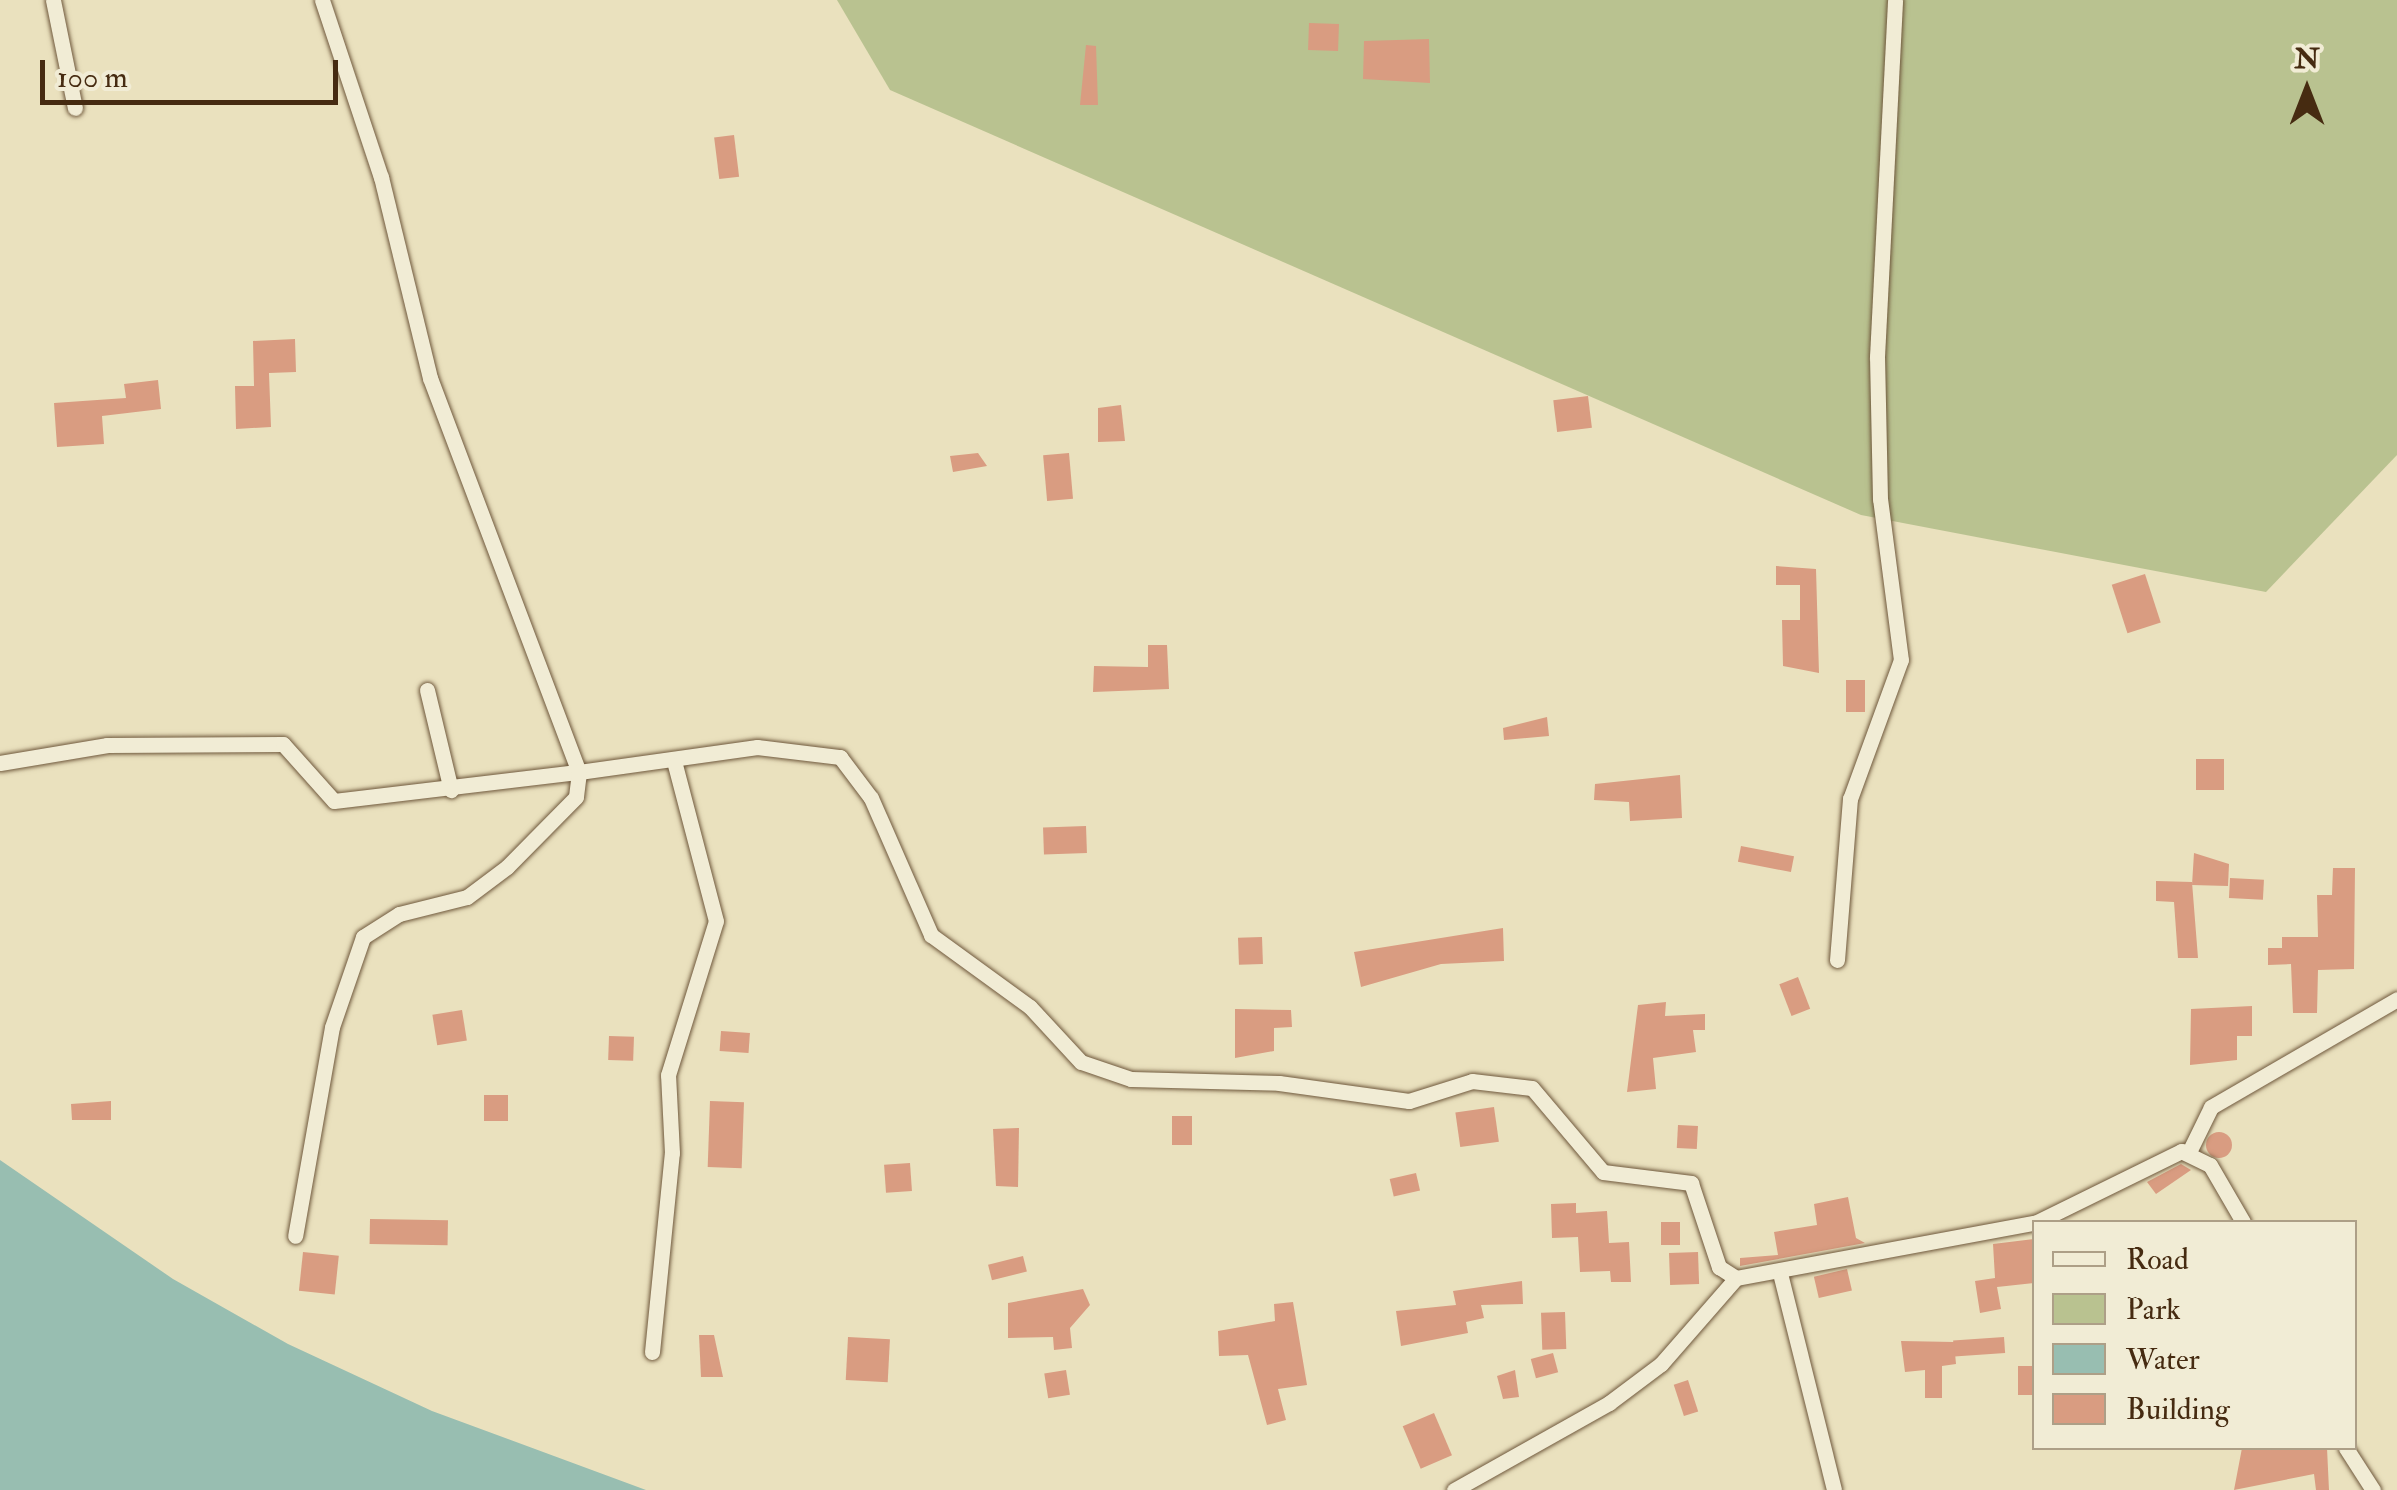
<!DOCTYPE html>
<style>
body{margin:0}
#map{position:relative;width:2397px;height:1490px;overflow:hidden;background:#eae1be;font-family:"IM FELL Double Pica",serif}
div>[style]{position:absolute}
.green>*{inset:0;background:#b9c290}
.water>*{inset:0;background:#98beb1}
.building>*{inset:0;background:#d99c81;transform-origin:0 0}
.round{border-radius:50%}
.roads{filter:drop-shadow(0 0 2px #6f583c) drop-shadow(0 0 2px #6f583c)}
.street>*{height:15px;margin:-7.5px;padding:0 7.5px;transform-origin:7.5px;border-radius:7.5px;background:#f1ecd5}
span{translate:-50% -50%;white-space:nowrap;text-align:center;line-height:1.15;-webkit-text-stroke:8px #f1ecd5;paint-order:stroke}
.legend{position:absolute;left:2032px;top:1220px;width:325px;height:230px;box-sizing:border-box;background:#f1ecd5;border:2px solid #ad9f87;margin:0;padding:12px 18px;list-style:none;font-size:30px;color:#462b11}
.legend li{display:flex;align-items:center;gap:20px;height:50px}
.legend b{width:50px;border:2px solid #ad9f87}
.north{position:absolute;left:2257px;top:40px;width:100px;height:100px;-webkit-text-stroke:8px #f1ecd5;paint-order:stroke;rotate:0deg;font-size:28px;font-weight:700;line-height:40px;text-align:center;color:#462b11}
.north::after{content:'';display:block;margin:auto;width:35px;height:45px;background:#462b11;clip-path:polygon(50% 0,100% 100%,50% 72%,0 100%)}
.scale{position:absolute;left:40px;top:60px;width:298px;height:45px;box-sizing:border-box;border:5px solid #462b11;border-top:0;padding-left:12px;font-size:30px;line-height:35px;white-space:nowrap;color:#462b11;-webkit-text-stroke:8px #f1ecd5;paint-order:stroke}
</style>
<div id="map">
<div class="green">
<i style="clip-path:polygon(837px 0,2397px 0,2397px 455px,2266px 592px,1861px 515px,890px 90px)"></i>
</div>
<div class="water">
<i style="clip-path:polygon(0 1160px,173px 1279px,288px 1344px,432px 1411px,646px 1490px,0 1490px)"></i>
</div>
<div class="building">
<i style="left:1309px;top:23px;width:30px;height:27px;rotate:2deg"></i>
<i style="clip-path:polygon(1429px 39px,1430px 83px,1363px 79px,1364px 41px)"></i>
<i style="clip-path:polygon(1086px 45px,1096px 46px,1098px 105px,1080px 105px)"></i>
<i style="left:734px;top:135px;width:42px;height:20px;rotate:83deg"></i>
<i style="clip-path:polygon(295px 339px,296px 372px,269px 373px,271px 427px,236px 429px,235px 386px,254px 386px,253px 341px)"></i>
<i style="clip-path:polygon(158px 380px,161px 409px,102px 416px,104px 444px,57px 447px,54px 403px,126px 398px,124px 384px)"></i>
<i style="left:1588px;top:396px;width:32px;height:35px;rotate:83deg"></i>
<i style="clip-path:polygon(1121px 405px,1125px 441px,1098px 442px,1098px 408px)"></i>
<i style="clip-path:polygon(978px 453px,987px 466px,953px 472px,950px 456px)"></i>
<i style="left:1069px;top:453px;width:46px;height:26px;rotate:85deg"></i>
<i style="clip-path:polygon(1776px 566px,1816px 569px,1819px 673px,1783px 666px,1782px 620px,1800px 620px,1800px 585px,1776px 585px)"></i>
<i style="left:2145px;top:574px;width:51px;height:35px;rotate:72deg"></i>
<i style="clip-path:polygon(1148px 645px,1167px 645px,1169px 689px,1093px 692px,1094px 666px,1148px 667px)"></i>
<i style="left:1846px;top:680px;width:19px;height:32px"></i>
<i style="clip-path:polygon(1547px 717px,1549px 736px,1504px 740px,1503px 728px)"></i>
<i style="left:2196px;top:759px;width:28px;height:31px"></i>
<i style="clip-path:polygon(1680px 775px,1682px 818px,1630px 821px,1629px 802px,1594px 800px,1595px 784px)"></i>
<i style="left:1086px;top:826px;width:27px;height:43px;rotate:88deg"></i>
<i style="left:1741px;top:846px;width:54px;height:16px;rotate:11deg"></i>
<i style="clip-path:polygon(2194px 853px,2229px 864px,2228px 886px,2192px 885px)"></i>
<i style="clip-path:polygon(2333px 868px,2355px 868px,2354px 969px,2318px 970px,2317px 1013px,2293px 1013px,2291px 964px,2268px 965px,2268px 948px,2282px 948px,2282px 937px,2318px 937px,2317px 895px,2332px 895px)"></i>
<i style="left:2230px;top:878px;width:34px;height:20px;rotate:3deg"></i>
<i style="clip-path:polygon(2156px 881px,2192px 882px,2198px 958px,2178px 958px,2174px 902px,2156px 901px)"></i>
<i style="clip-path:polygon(1503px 928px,1504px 961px,1441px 964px,1361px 987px,1354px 952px)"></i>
<i style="left:1262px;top:937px;width:27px;height:24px;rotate:88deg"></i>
<i style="left:1798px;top:977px;width:34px;height:20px;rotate:69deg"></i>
<i style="clip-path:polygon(1666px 1002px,1665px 1016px,1705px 1014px,1705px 1030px,1693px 1030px,1696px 1052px,1653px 1058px,1656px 1089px,1627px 1092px,1638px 1005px)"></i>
<i style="clip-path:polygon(2252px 1006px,2252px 1036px,2237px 1036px,2237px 1060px,2190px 1065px,2191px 1009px)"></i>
<i style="clip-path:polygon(1235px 1009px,1291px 1010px,1292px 1027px,1274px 1028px,1274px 1051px,1235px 1058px)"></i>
<i style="left:462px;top:1010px;width:31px;height:30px;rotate:81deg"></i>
<i style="left:721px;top:1031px;width:29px;height:20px;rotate:4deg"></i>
<i style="left:609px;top:1036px;width:25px;height:24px;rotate:2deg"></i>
<i style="left:484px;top:1095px;width:24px;height:26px"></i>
<i style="clip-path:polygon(111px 1101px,111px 1120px,72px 1120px,71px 1104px)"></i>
<i style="left:710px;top:1101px;width:34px;height:66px;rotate:2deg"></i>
<i style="left:1494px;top:1107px;width:35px;height:39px;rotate:82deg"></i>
<i style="left:1172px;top:1116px;width:20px;height:29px"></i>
<i style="left:1678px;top:1125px;width:20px;height:23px;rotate:3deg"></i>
<i style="clip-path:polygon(1019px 1128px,1018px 1187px,996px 1186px,993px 1129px)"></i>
<i class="round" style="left:2206px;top:1132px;width:26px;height:26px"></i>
<i style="left:910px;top:1163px;width:28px;height:26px;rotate:86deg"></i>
<i style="clip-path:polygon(2181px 1164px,2191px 1170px,2156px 1194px,2147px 1182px)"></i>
<i style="left:1416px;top:1173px;width:18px;height:27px;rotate:77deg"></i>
<i style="clip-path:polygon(1848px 1197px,1856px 1238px,1865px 1243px,1740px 1266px,1740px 1258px,1778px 1255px,1774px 1232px,1817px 1225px,1814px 1204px)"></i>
<i style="clip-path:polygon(1576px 1203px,1576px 1213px,1607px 1211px,1609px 1243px,1629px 1242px,1631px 1282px,1611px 1282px,1610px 1271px,1580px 1272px,1578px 1237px,1552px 1238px,1551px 1204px)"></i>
<i style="left:370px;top:1219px;width:78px;height:25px;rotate:1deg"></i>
<i style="left:1661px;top:1222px;width:19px;height:23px"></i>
<i style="clip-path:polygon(2034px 1239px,2034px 1283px,1997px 1287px,2001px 1309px,1980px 1313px,1975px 1281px,1995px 1278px,1993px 1244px)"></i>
<i style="left:303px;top:1252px;width:36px;height:39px;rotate:6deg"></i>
<i style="left:1698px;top:1252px;width:32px;height:29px;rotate:88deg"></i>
<i style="left:1023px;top:1256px;width:16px;height:36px;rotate:76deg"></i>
<i style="left:1847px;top:1269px;width:22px;height:34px;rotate:77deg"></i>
<i style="clip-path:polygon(1522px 1281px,1523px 1304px,1481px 1305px,1484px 1318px,1466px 1322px,1468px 1333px,1401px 1346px,1396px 1311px,1456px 1305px,1453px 1291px)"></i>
<i style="clip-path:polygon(1083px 1289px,1090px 1305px,1070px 1328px,1072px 1348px,1054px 1350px,1053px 1337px,1008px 1338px,1008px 1303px)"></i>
<i style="clip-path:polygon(1293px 1302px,1307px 1385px,1278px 1389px,1286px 1420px,1267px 1425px,1248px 1355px,1219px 1356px,1218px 1331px,1275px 1321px,1274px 1304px)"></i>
<i style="left:1565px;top:1312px;width:37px;height:24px;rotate:88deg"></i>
<i style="clip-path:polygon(699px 1335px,714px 1335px,723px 1377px,701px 1377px)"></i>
<i style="left:848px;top:1337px;width:42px;height:43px;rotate:3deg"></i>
<i style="left:2004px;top:1337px;width:16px;height:51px;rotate:86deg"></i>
<i style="clip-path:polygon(1901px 1341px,1954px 1342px,1956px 1364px,1942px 1366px,1942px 1398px,1925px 1398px,1925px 1370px,1905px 1372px)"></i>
<i style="left:1553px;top:1353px;width:20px;height:23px;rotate:75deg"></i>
<i style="left:2018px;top:1366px;width:16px;height:29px"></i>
<i style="left:1066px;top:1370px;width:25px;height:22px;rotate:81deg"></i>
<i style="clip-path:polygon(1515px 1370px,1519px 1397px,1503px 1399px,1497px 1376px)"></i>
<i style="left:1688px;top:1380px;width:33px;height:15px;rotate:72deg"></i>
<i style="left:1434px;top:1413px;width:46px;height:34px;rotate:67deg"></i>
<i style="clip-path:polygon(2242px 1448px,2327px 1448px,2329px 1490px,2316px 1490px,2314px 1474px,2234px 1490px)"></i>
</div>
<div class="roads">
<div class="street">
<i style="left:53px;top:0;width:110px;rotate:78.5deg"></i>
<i style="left:322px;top:0;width:187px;rotate:71.6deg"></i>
<i style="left:381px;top:177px;width:207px;rotate:76.3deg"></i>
<i style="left:430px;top:378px;width:421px;rotate:69.3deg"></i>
<i style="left:579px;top:772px;width:180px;rotate:-8deg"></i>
<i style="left:757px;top:747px;width:84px;rotate:6.9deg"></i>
<i style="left:840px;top:757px;width:51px;rotate:52.9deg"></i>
<i style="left:871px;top:798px;width:150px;rotate:66.3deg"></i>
<i style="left:931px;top:935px;width:122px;rotate:36deg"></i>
<i style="left:1030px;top:1007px;width:75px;rotate:47.2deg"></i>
<i style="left:1081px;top:1062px;width:53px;rotate:18.8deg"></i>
<i style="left:1131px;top:1079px;width:148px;rotate:1.5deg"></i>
<i style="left:1279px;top:1083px;width:131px;rotate:7.9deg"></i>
<i style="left:1409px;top:1101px;width:66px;rotate:-17.6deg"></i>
<i style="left:1472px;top:1081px;width:60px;rotate:6.7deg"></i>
<i style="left:1532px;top:1088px;width:110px;rotate:49.8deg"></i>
<i style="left:1603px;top:1172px;width:89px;rotate:7.1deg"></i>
<i style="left:1691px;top:1183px;width:89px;rotate:71.6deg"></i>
<i style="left:1719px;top:1267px;width:20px;rotate:33deg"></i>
<i style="left:1736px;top:1278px;width:303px;rotate:-10.5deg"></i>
<i style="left:427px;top:690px;width:103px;rotate:76.5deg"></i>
<i style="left:0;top:763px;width:109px;rotate:-9.5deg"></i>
<i style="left:107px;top:745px;width:176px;rotate:-0.3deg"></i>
<i style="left:283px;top:744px;width:76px;rotate:48.2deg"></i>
<i style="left:334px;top:801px;width:247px;rotate:-6.8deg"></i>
<i style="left:579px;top:772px;width:25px;rotate:97deg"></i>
<i style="left:576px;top:797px;width:98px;rotate:134.6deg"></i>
<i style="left:507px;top:867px;width:50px;rotate:143.1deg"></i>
<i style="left:467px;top:897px;width:70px;rotate:166deg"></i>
<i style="left:399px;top:914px;width:43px;rotate:147.4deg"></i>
<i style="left:363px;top:937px;width:95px;rotate:109deg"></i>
<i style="left:332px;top:1027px;width:212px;rotate:100deg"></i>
<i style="left:1837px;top:960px;width:162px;rotate:-85.4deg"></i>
<i style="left:1850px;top:799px;width:148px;rotate:-69.9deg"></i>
<i style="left:1901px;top:660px;width:162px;rotate:-97.4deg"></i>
<i style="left:1880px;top:499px;width:142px;rotate:-91.2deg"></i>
<i style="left:1877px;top:357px;width:357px;rotate:-87.1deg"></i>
<i style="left:2189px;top:1152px;width:50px;rotate:-63.9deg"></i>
<i style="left:2211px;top:1107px;width:215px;rotate:-30.1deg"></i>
<i style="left:2037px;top:1222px;width:161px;rotate:-26.2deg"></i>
<i style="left:2181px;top:1151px;width:32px;rotate:26deg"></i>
<i style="left:2210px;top:1165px;width:66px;rotate:59.9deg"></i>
<i style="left:1781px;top:1277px;width:219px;rotate:76deg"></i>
<i style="left:652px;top:1352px;width:200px;rotate:-84.3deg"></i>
<i style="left:672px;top:1153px;width:78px;rotate:-92.9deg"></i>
<i style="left:668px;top:1075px;width:161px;rotate:-72.7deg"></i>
<i style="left:716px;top:921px;width:161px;rotate:-104.7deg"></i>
<i style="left:2346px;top:1448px;width:50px;rotate:57.3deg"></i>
<i style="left:1454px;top:1490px;width:178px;rotate:-29.3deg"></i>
<i style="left:1609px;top:1403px;width:65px;rotate:-36.9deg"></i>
<i style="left:1661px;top:1364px;width:114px;rotate:-48.9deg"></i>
</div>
</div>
<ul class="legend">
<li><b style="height:12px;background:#f1ecd5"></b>Road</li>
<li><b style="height:28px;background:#b9c290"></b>Park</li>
<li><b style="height:28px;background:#98beb1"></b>Water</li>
<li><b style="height:28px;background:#d99c81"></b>Building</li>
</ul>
<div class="north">N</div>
<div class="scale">100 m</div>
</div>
